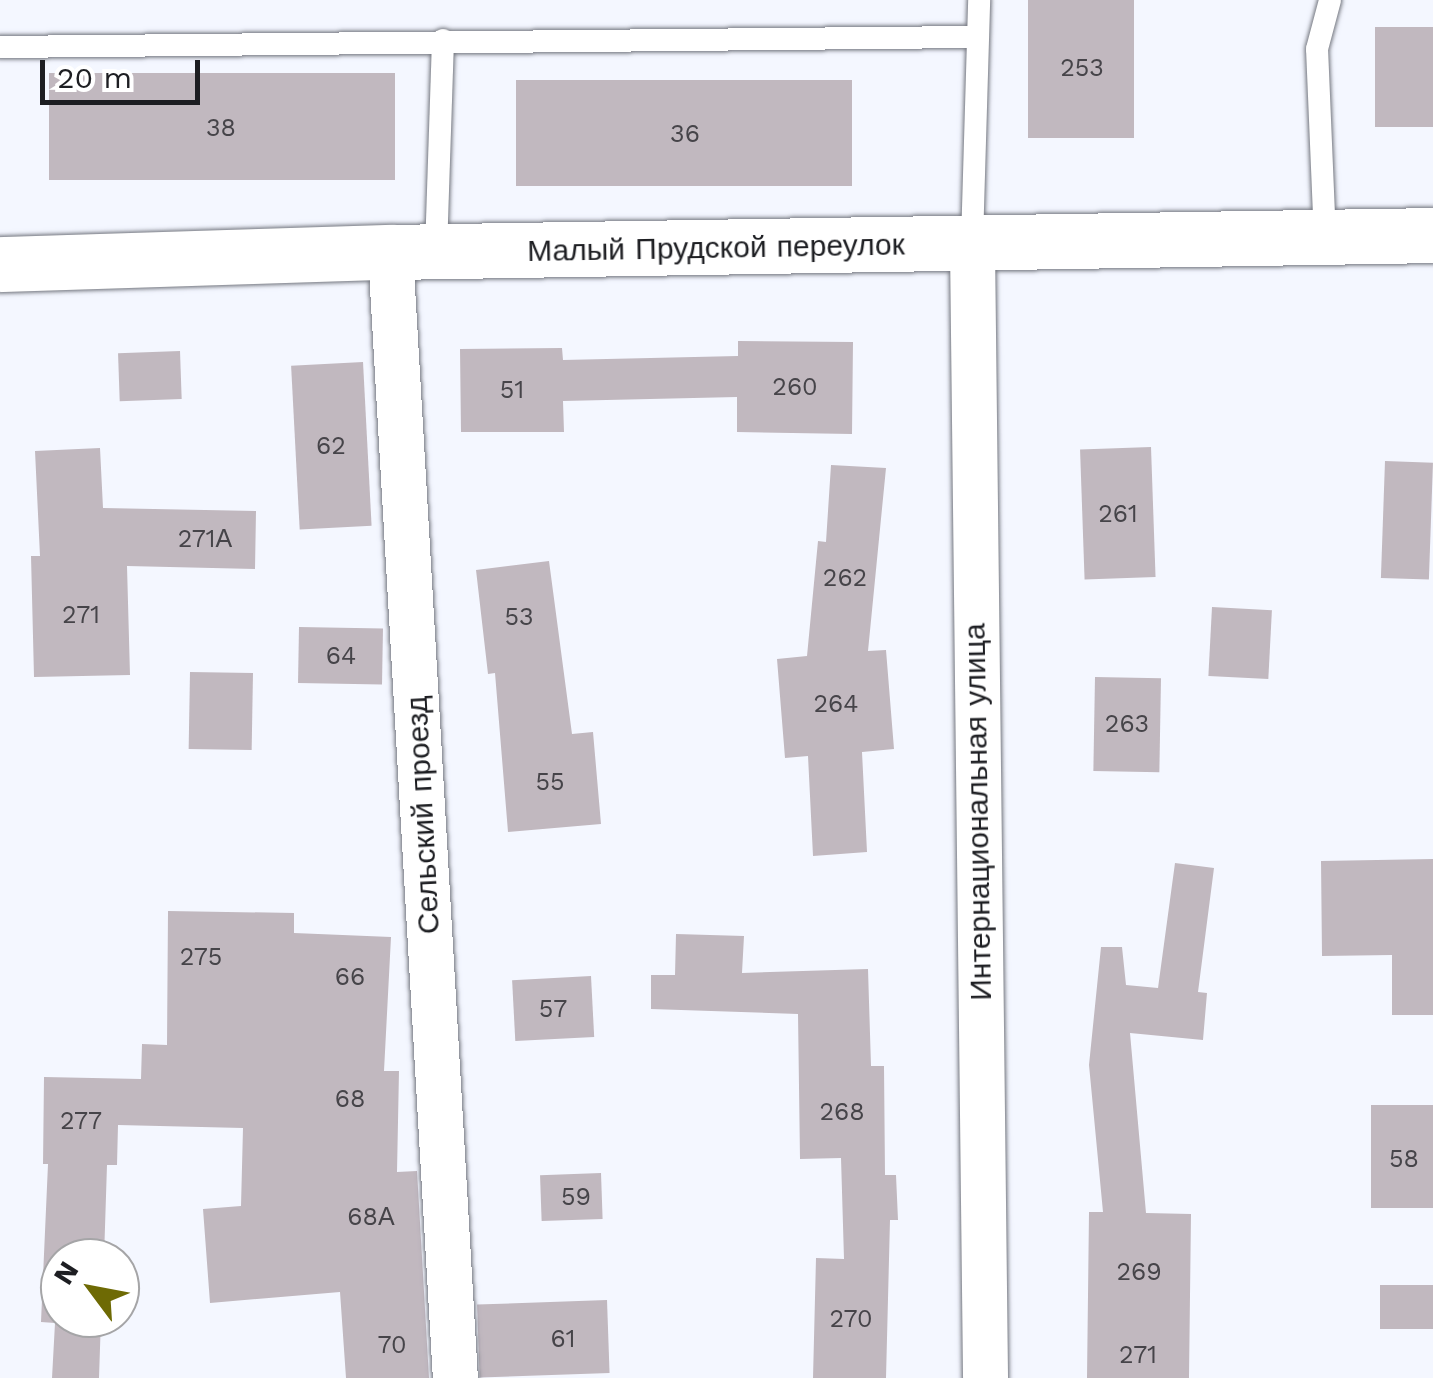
<!DOCTYPE html>
<meta charset="utf-8">
<style>
body{margin:0}
#map{position:relative;width:1433px;height:1378px;overflow:hidden;background:#f4f7ff;font-family:"Work Sans",sans-serif}
div>[style]{position:absolute}
.building>*{inset:0;background:#c1b8bf;transform-origin:0 0}
.roads{filter:drop-shadow(0 0 2px #757881) drop-shadow(0 0 2px #757881)}
.service>*{height:22px;margin:-11px;padding:0 11px;transform-origin:11px;border-radius:11px;background:#fff}
.minor>*{height:45px;margin:-22.5px;padding:0 22.5px;transform-origin:22.5px;border-radius:22.5px;background:#fff}
.tertiary>*{height:55px;margin:-27.5px;padding:0 27.5px;transform-origin:27.5px;border-radius:27.5px;background:#fff}
span{translate:-50% -50%;white-space:nowrap;text-align:center;line-height:1.15;-webkit-text-stroke:9px #fff;paint-order:stroke}
.number-label{font-size:25px;color:#464449}
.number-label span{-webkit-text-stroke-width:0}
.street-label{font-size:30px;color:#1d1e22}
.north{position:absolute;left:40px;top:1238px;width:100px;height:100px;box-sizing:border-box;background:#fff;border:2px solid #a5a5a7;border-radius:50%;rotate:302deg;font-size:28px;font-weight:700;line-height:40px;text-align:center;color:#1d1e22}
.north::after{content:'';display:block;margin:auto;width:35px;height:45px;background:#6e6a04;clip-path:polygon(50% 0,100% 100%,50% 72%,0 100%)}
.scale{position:absolute;left:40px;top:60px;width:160px;height:45px;box-sizing:border-box;border:5px solid #1d1e22;border-top:0;padding-left:12px;font-size:30px;line-height:35px;white-space:nowrap;color:#1d1e22;-webkit-text-stroke:8px #fff;paint-order:stroke}
</style>
<div id="map">
<div class="building">
<i style="left:1028px;top:0;width:106px;height:138px"></i>
<i style="left:1375px;top:27px;width:58px;height:100px"></i>
<i style="left:49px;top:73px;width:346px;height:107px"></i>
<i style="left:852px;top:80px;width:106px;height:336px;rotate:90deg"></i>
<i style="clip-path:polygon(738px 341px,853px 342px,852px 434px,737px 432px,737px 397px,563px 401px,564px 432px,461px 432px,460px 349px,562px 348px,563px 360px,738px 356px)"></i>
<i style="left:180px;top:351px;width:48px;height:62px;rotate:88deg"></i>
<i style="left:363px;top:362px;width:164px;height:72px;rotate:87deg"></i>
<i style="left:1151px;top:447px;width:130px;height:71px;rotate:88deg"></i>
<i style="clip-path:polygon(100px 448px,103px 508px,256px 511px,255px 569px,127px 566px,130px 675px,34px 677px,31px 556px,40px 556px,35px 451px)"></i>
<i style="left:1385px;top:461px;width:48px;height:117px;rotate:2deg"></i>
<i style="clip-path:polygon(831px 465px,886px 468px,868px 651px,886px 650px,894px 749px,862px 752px,867px 852px,813px 856px,808px 756px,785px 758px,777px 659px,807px 656px,818px 541px,826px 542px)"></i>
<i style="clip-path:polygon(549px 561px,572px 734px,593px 732px,601px 824px,508px 832px,495px 673px,488px 674px,476px 570px)"></i>
<i style="left:1212px;top:607px;width:60px;height:69px;rotate:3deg"></i>
<i style="left:299px;top:627px;width:84px;height:56px;rotate:1deg"></i>
<i style="left:190px;top:672px;width:63px;height:77px;rotate:1deg"></i>
<i style="left:1095px;top:677px;width:66px;height:94px;rotate:1deg"></i>
<i style="clip-path:polygon(1433px 859px,1433px 1015px,1392px 1015px,1392px 955px,1322px 956px,1321px 861px)"></i>
<i style="clip-path:polygon(1175px 863px,1214px 868px,1198px 992px,1207px 993px,1203px 1040px,1130px 1033px,1146px 1213px,1191px 1214px,1189px 1378px,1087px 1378px,1089px 1212px,1103px 1212px,1089px 1065px,1101px 947px,1122px 947px,1126px 985px,1158px 988px)"></i>
<i style="clip-path:polygon(168px 911px,294px 913px,294px 933px,391px 937px,384px 1071px,399px 1071px,397px 1172px,417px 1171px,429px 1378px,346px 1378px,340px 1292px,210px 1303px,203px 1209px,241px 1206px,243px 1128px,118px 1125px,117px 1165px,107px 1165px,104px 1258px,60px 1258px,60px 1318px,101px 1318px,99px 1378px,52px 1378px,55px 1323px,41px 1322px,48px 1164px,43px 1164px,44px 1077px,141px 1079px,142px 1044px,167px 1045px)"></i>
<i style="clip-path:polygon(676px 934px,744px 936px,742px 973px,868px 969px,871px 1066px,884px 1066px,885px 1175px,896px 1175px,898px 1220px,890px 1220px,886px 1378px,813px 1378px,816px 1258px,844px 1259px,841px 1158px,800px 1159px,798px 1014px,651px 1009px,651px 975px,675px 975px)"></i>
<i style="left:591px;top:976px;width:61px;height:79px;rotate:87deg"></i>
<i style="left:1433px;top:1105px;width:103px;height:62px;rotate:90deg"></i>
<i style="left:601px;top:1173px;width:46px;height:61px;rotate:88deg"></i>
<i style="left:1433px;top:1285px;width:44px;height:53px;rotate:90deg"></i>
<i style="left:607px;top:1300px;width:73px;height:130px;rotate:88deg"></i>
</div>
<div class="roads">
<div class="service">
<i style="left:0;top:47px;width:978px;rotate:-0.59deg"></i>
<i style="left:1325px;top:239px;width:190px;rotate:-92.4deg"></i>
<i style="left:1317px;top:49px;width:51px;rotate:-75.1deg"></i>
<i style="left:972px;top:242px;width:242px;rotate:-88.3deg"></i>
<i style="left:436px;top:251px;width:211px;rotate:-88.1deg"></i>
</div>
<div class="minor">
<i style="left:972px;top:246px;width:1132px;rotate:89.34deg"></i>
<i style="left:390px;top:252px;width:1128px;rotate:86.7deg"></i>
</div>
<div class="tertiary">
<i style="left:0;top:264px;width:390px;rotate:-1.8deg"></i>
<i style="left:390px;top:252px;width:1043px;rotate:-0.93deg"></i>
</div>
</div>
<div class="number-label">
<span style="left:1082px;top:68px">253</span>
<span style="left:221px;top:128px">38</span>
<span style="left:685px;top:134px">36</span>
<span style="left:795px;top:387px">260</span>
<span style="left:512px;top:390px">51</span>
<span style="left:331px;top:446px">62</span>
<span style="left:1118px;top:514px">261</span>
<span style="left:205px;top:539px">271А</span>
<span style="left:845px;top:578px">262</span>
<span style="left:81px;top:615px">271</span>
<span style="left:519px;top:617px">53</span>
<span style="left:341px;top:656px">64</span>
<span style="left:836px;top:704px">264</span>
<span style="left:1127px;top:724px">263</span>
<span style="left:550px;top:782px">55</span>
<span style="left:201px;top:957px">275</span>
<span style="left:350px;top:977px">66</span>
<span style="left:553px;top:1009px">57</span>
<span style="left:350px;top:1099px">68</span>
<span style="left:842px;top:1112px">268</span>
<span style="left:81px;top:1121px">277</span>
<span style="left:1404px;top:1159px">58</span>
<span style="left:576px;top:1197px">59</span>
<span style="left:371px;top:1217px">68А</span>
<span style="left:1139px;top:1272px">269</span>
<span style="left:851px;top:1319px">270</span>
<span style="left:563px;top:1339px">61</span>
<span style="left:392px;top:1345px">70</span>
<span style="left:1138px;top:1355px">271</span>
</div>
<div class="street-label">
<span style="left:716px;top:248px;rotate:-1deg">Малый Прудской переулок</span>
<span style="left:978px;top:812px;rotate:-91deg">Интернациональная улица</span>
<span style="left:423px;top:815px;rotate:-93deg">Сельский проезд</span>
</div>
<div class="north">N</div>
<div class="scale">20 m</div>
</div>
